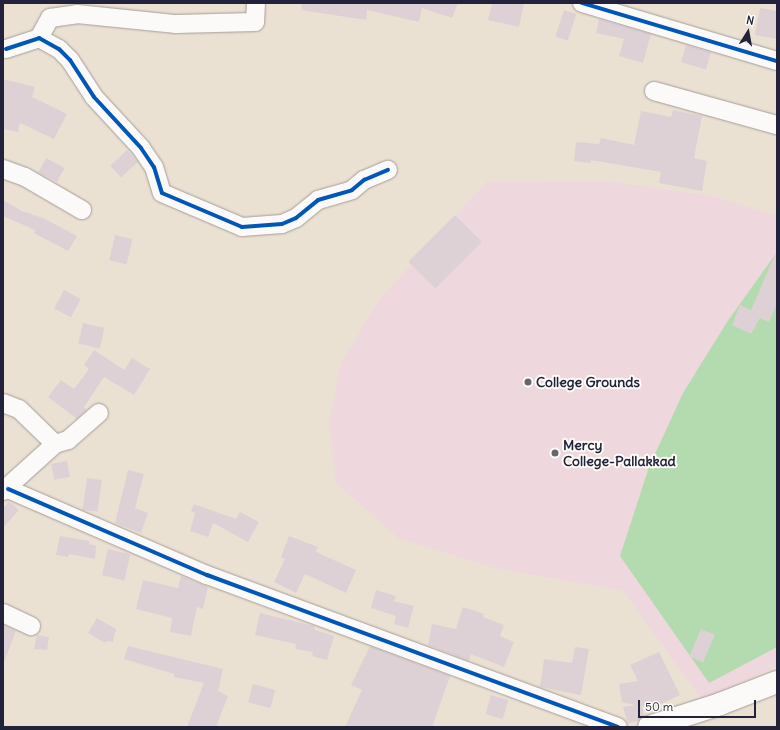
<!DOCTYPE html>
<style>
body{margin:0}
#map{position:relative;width:780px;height:730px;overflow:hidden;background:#ebe1d3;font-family:Delius,sans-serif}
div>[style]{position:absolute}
.built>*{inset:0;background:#eed8dd}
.green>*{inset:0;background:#b4dab0}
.building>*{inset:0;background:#ddd1d5;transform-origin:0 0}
.roads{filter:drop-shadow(0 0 1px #a49e99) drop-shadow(0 0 1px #a49e99)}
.minor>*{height:18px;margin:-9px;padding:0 9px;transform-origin:9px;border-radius:9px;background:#fcfaf8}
.secondary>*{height:22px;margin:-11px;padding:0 11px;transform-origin:11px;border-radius:11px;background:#fcfaf8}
.cycleway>*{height:4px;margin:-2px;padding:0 2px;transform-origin:2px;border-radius:2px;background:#0057b8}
.dots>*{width:11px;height:11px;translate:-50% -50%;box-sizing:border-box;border:2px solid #fdfcf7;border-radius:50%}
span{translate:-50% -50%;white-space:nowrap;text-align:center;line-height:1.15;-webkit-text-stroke:4px #fdfcf7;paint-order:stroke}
.poi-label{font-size:14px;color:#22223b;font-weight:700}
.left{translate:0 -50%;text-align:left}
.frame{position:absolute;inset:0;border:4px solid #22223b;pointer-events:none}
.north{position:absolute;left:728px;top:12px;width:40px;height:40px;-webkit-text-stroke:3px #fdfcf7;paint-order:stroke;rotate:11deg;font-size:11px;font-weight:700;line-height:16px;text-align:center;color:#22223b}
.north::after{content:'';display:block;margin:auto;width:14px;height:18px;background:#22223b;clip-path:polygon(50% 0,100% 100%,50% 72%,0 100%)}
.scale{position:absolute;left:638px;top:700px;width:118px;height:18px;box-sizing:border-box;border:2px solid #22223b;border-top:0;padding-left:5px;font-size:12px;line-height:14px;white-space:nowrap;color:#22223b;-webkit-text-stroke:3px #fdfcf7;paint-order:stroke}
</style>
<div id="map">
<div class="built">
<i style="clip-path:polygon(606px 181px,713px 196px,777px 216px,777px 666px,703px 701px,623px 591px,490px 567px,398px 538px,336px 483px,329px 422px,341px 362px,379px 300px,486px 182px)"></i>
</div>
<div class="green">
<i style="clip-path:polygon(777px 252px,777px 647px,709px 683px,620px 556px,649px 467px,683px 393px,727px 322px)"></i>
</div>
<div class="building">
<i style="clip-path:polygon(302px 3px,458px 3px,452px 18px,422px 8px,419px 22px,367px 10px,366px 20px,301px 10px)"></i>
<i style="clip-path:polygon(492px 3px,524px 3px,519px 27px,488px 20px)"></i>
<i style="clip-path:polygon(760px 8px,777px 11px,777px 39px,755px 35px)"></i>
<i style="left:564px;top:10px;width:13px;height:28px;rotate:18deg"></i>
<i style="clip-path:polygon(599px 19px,651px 34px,643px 63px,619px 56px,624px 39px,596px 33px)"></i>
<i style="left:686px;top:45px;width:26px;height:18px;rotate:16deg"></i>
<i style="clip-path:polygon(3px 79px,35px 87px,32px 97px,67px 114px,54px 139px,20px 123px,18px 132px,3px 129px)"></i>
<i style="clip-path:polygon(673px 110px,702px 116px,694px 158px,707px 161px,702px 191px,659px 183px,661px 172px,591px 160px,591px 163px,574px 161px,576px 142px,599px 144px,601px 138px,634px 145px,641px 111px,671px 117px)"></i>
<i style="left:127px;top:150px;width:16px;height:23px;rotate:47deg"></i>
<i style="left:46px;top:158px;width:21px;height:16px;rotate:28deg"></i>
<i style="clip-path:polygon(3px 200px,22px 211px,43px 218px,77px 236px,68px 251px,34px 233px,35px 230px,3px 216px)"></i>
<i style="left:455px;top:215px;width:38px;height:66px;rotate:45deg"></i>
<i style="left:115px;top:235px;width:18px;height:26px;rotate:13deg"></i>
<i style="clip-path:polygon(777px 250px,777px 303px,769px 322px,760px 318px,751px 334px,732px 325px,740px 305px,751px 310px)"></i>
<i style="left:64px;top:290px;width:19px;height:21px;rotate:28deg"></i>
<i style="left:83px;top:323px;width:22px;height:21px;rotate:13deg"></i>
<i style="clip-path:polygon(94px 350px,124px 370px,132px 358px,150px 369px,134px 395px,104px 377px,84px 407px,87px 409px,77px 419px,48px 397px,61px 380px,74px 389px,89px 369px,84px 365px)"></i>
<i style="left:67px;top:461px;width:16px;height:16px;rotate:79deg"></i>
<i style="clip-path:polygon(128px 470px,144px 474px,135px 508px,148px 513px,141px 533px,115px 523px)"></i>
<i style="left:87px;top:478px;width:15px;height:32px;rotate:8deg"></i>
<i style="clip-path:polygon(9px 502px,19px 510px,3px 528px,3px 508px)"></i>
<i style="clip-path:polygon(194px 504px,236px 519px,240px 512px,259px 522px,248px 542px,213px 523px,208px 537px,190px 531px,195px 513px,191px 511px)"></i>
<i style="clip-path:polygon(60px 536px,90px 541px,89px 544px,96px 546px,95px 559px,69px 554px,68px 557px,56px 555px)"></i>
<i style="clip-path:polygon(289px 536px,318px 547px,316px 552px,356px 570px,346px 593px,305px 574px,296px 593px,274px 582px,285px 559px,281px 557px)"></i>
<i style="left:108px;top:549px;width:23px;height:27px;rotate:13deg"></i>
<i style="clip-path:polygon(181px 576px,208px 587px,203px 609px,197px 607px,191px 636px,170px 632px,172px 618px,136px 609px,143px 580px,178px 588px)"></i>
<i style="clip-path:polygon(376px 590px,396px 596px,394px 601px,414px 606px,408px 628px,394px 624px,396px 616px,371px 608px)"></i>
<i style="clip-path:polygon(463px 607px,484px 614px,483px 617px,504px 625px,500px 636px,514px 642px,504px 667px,471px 654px,469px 661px,428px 645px,432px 624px,456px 629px)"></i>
<i style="clip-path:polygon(260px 613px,314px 626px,315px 630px,334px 636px,327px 660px,312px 656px,313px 652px,295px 649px,296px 644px,255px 635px)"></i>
<i style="clip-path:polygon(97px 618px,116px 629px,113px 642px,107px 641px,105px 643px,88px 633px)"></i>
<i style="clip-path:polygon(4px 625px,16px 631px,4px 662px,3px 662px)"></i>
<i style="left:701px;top:629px;width:15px;height:30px;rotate:23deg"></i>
<i style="clip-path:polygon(37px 635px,49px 637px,47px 650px,34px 649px)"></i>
<i style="clip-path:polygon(128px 646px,223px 669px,218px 691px,228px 696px,216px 727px,187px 727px,204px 683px,174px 677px,174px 674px,124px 659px)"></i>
<i style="clip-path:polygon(370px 646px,450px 676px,432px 727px,345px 727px,362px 690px,351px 685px)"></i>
<i style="clip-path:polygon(575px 647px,589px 649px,581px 695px,540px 687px,544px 659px,572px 663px)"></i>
<i style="clip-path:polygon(659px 652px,680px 695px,653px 708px,642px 706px,644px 716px,638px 721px,628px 723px,623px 707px,635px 705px,622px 702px,619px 684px,638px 681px,630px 665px)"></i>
<i style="left:253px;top:684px;width:23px;height:19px;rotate:15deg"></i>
<i style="left:491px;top:695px;width:18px;height:20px;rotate:16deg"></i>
</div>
<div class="roads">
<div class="minor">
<i style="left:582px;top:3px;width:203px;rotate:16.6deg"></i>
<i style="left:39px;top:38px;width:23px;rotate:-61deg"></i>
<i style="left:50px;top:18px;width:27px;rotate:-8deg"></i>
<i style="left:77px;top:14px;width:100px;rotate:5.8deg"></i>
<i style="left:176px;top:24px;width:79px;rotate:-1.5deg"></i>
<i style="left:255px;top:22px;width:19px;rotate:-87deg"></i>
<i style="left:6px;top:49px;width:35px;rotate:-18deg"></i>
<i style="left:39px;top:38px;width:23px;rotate:29deg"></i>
<i style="left:59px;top:49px;width:16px;rotate:45deg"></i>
<i style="left:70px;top:60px;width:44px;rotate:57deg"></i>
<i style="left:94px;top:97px;width:69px;rotate:47.3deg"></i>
<i style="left:141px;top:148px;width:23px;rotate:56deg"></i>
<i style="left:154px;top:167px;width:27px;rotate:73deg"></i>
<i style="left:162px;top:193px;width:87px;rotate:23deg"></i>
<i style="left:242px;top:227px;width:40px;rotate:-4.3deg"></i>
<i style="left:282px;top:224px;width:15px;rotate:-23deg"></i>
<i style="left:296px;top:218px;width:28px;rotate:-39deg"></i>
<i style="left:318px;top:200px;width:35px;rotate:-16deg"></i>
<i style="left:352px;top:190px;width:16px;rotate:-40deg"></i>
<i style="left:364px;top:180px;width:26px;rotate:-23deg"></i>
<i style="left:654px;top:91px;width:128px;rotate:15.5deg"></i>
<i style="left:3px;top:169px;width:23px;rotate:20deg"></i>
<i style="left:25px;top:177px;width:66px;rotate:30.1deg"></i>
<i style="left:3px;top:403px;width:17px;rotate:21deg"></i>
<i style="left:19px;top:409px;width:50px;rotate:44.2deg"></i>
<i style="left:8px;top:489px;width:217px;rotate:23.4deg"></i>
<i style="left:207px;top:575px;width:438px;rotate:20.3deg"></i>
<i style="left:3px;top:491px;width:70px;rotate:-42.1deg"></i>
<i style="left:55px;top:444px;width:14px;rotate:-17deg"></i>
<i style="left:68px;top:440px;width:41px;rotate:-41.1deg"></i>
<i style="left:3px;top:613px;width:31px;rotate:25deg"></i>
</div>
<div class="secondary">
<i style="left:649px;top:727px;width:75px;rotate:-17.9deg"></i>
<i style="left:720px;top:704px;width:61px;rotate:-21.1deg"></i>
</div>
</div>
<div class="cycleway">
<i style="left:582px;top:3px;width:203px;rotate:16.6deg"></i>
<i style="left:6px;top:49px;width:35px;rotate:-18deg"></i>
<i style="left:39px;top:38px;width:23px;rotate:29deg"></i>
<i style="left:59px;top:49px;width:16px;rotate:45deg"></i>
<i style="left:70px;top:60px;width:44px;rotate:57deg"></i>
<i style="left:94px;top:97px;width:69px;rotate:47.3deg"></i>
<i style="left:141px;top:148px;width:23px;rotate:56deg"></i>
<i style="left:154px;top:167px;width:27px;rotate:73deg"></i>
<i style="left:162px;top:193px;width:87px;rotate:23deg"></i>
<i style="left:242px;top:227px;width:40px;rotate:-4.3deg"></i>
<i style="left:282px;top:224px;width:15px;rotate:-23deg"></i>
<i style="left:296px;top:218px;width:28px;rotate:-39deg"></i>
<i style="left:318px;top:200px;width:35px;rotate:-16deg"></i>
<i style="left:352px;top:190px;width:16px;rotate:-40deg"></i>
<i style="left:364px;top:180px;width:26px;rotate:-23deg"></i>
<i style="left:8px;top:489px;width:217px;rotate:23.4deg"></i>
<i style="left:207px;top:575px;width:438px;rotate:20.3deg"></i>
</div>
<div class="dots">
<i style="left:528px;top:382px;background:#686570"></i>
<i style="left:555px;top:453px;background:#686570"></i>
</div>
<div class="poi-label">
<span class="left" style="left:536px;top:382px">College Grounds</span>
<span class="left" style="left:563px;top:453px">Mercy<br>College-Pallakkad</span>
</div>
<div class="frame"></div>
<div class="north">N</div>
<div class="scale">50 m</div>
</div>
